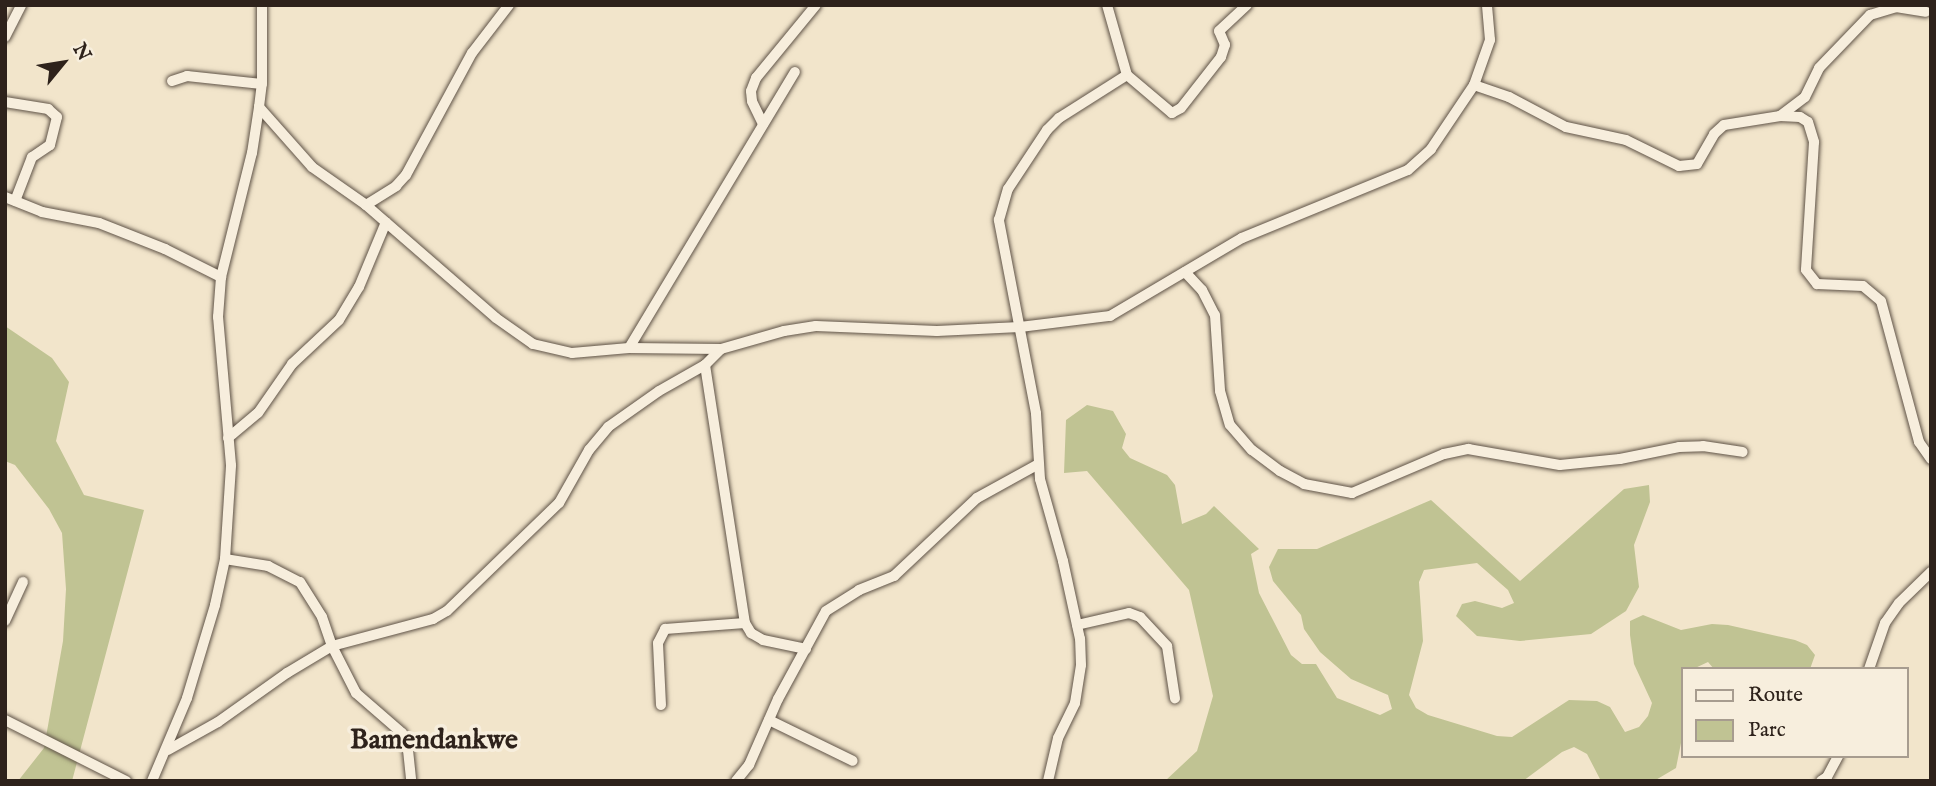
<!DOCTYPE html>
<style>
body{margin:0}
#map{position:relative;width:1936px;height:786px;overflow:hidden;background:#f2e5cb;font-family:"IM FELL English",serif}
div>[style]{position:absolute}
.green>*{inset:0;background:#c0c393}
.roads{filter:drop-shadow(0 0 2px #5f5347) drop-shadow(0 0 2px #5f5347)}
.minor>*{height:10px;margin:-5px;padding:0 5px;transform-origin:5px;border-radius:5px;background:#f7eedd}
span{translate:-50% -50%;white-space:nowrap;text-align:center;line-height:1.15;-webkit-text-stroke:7px #f7eedd;paint-order:stroke}
.district-label{font-size:28px;color:#2e221b;font-weight:700}
.frame{position:absolute;inset:0;border:7px solid #2e221b;pointer-events:none}
.legend{position:absolute;left:1681px;top:667px;width:228px;height:91px;box-sizing:border-box;background:#f7eedd;border:2px solid #a79c8f;margin:0;padding:9px 12px;list-style:none;font-size:21px;color:#2e221b}
.legend li{display:flex;align-items:center;gap:14px;height:35px}
.legend b{width:35px;border:2px solid #a79c8f}
.north{position:absolute;left:28px;top:28px;width:70px;height:70px;-webkit-text-stroke:5px #f7eedd;paint-order:stroke;rotate:60deg;font-size:19px;font-weight:700;line-height:28px;text-align:center;color:#2e221b}
.north::after{content:'';display:block;margin:auto;width:24px;height:32px;background:#2e221b;clip-path:polygon(50% 0,100% 100%,50% 72%,0 100%)}
</style>
<div id="map">
<div class="green">
<i style="clip-path:polygon(5px 326px,52px 358px,69px 382px,56px 441px,84px 495px,144px 510px,72px 781px,18px 781px,44px 748px,63px 641px,66px 589px,62px 533px,49px 509px,15px 465px,5px 461px)"></i>
<i style="clip-path:polygon(1087px 405px,1113px 411px,1126px 434px,1122px 448px,1130px 458px,1167px 475px,1175px 485px,1182px 524px,1206px 514px,1214px 506px,1259px 549px,1251px 554px,1259px 593px,1291px 655px,1302px 664px,1316px 664px,1337px 698px,1380px 715px,1392px 709px,1388px 695px,1351px 679px,1320px 652px,1304px 629px,1301px 615px,1273px 581px,1269px 567px,1278px 549px,1317px 549px,1431px 500px,1520px 581px,1624px 489px,1649px 485px,1650px 502px,1634px 545px,1639px 587px,1626px 611px,1591px 634px,1520px 641px,1477px 636px,1456px 616px,1462px 604px,1475px 601px,1502px 608px,1514px 603px,1508px 590px,1477px 563px,1424px 570px,1419px 582px,1423px 641px,1409px 695px,1416px 708px,1428px 715px,1497px 736px,1512px 737px,1569px 700px,1597px 701px,1610px 707px,1625px 732px,1639px 727px,1648px 716px,1652px 703px,1634px 664px,1630px 635px,1630px 621px,1643px 615px,1681px 630px,1712px 624px,1728px 625px,1795px 640px,1807px 645px,1815px 655px,1810px 669px,1714px 669px,1708px 662px,1693px 669px,1682px 669px,1682px 738px,1676px 768px,1654px 781px,1601px 781px,1587px 754px,1574px 747px,1562px 752px,1523px 781px,1165px 781px,1197px 751px,1213px 696px,1189px 590px,1087px 471px,1064px 473px,1066px 420px)"></i>
</div>
<div class="roads">
<div class="minor">
<i style="left:1107px;top:5px;width:73px;rotate:74.1deg"></i>
<i style="left:1127px;top:75px;width:59px;rotate:40.2deg"></i>
<i style="left:1172px;top:113px;width:10px;rotate:-29deg"></i>
<i style="left:1181px;top:108px;width:65px;rotate:-51.9deg"></i>
<i style="left:1221px;top:57px;width:13px;rotate:-72deg"></i>
<i style="left:1225px;top:45px;width:15px;rotate:-113deg"></i>
<i style="left:1219px;top:31px;width:38px;rotate:-43deg"></i>
<i style="left:5px;top:37px;width:36px;rotate:-63deg"></i>
<i style="left:172px;top:81px;width:16px;rotate:-18deg"></i>
<i style="left:187px;top:76px;width:75px;rotate:6.1deg"></i>
<i style="left:1474px;top:85px;width:37px;rotate:19deg"></i>
<i style="left:1509px;top:97px;width:64px;rotate:27.8deg"></i>
<i style="left:1566px;top:127px;width:61px;rotate:12.2deg"></i>
<i style="left:1626px;top:140px;width:59px;rotate:26.1deg"></i>
<i style="left:1679px;top:166px;width:18px;rotate:-6deg"></i>
<i style="left:1697px;top:164px;width:34px;rotate:-60deg"></i>
<i style="left:1714px;top:134px;width:13px;rotate:-42deg"></i>
<i style="left:1724px;top:125px;width:57px;rotate:-9.1deg"></i>
<i style="left:1780px;top:116px;width:20px;rotate:3deg"></i>
<i style="left:1800px;top:117px;width:9px;rotate:32deg"></i>
<i style="left:1808px;top:122px;width:21px;rotate:73deg"></i>
<i style="left:1814px;top:142px;width:128px;rotate:93.6deg"></i>
<i style="left:1806px;top:270px;width:18px;rotate:52deg"></i>
<i style="left:1817px;top:284px;width:46px;rotate:2.5deg"></i>
<i style="left:1863px;top:286px;width:23px;rotate:40deg"></i>
<i style="left:1881px;top:301px;width:146px;rotate:74.9deg"></i>
<i style="left:1919px;top:442px;width:21px;rotate:55deg"></i>
<i style="left:5px;top:102px;width:44px;rotate:9.2deg"></i>
<i style="left:48px;top:109px;width:12px;rotate:42deg"></i>
<i style="left:57px;top:117px;width:29px;rotate:104deg"></i>
<i style="left:50px;top:145px;width:22px;rotate:146deg"></i>
<i style="left:32px;top:157px;width:47px;rotate:111.1deg"></i>
<i style="left:259px;top:107px;width:80px;rotate:48.5deg"></i>
<i style="left:312px;top:167px;width:66px;rotate:35.1deg"></i>
<i style="left:366px;top:205px;width:172px;rotate:41deg"></i>
<i style="left:496px;top:318px;width:45px;rotate:35.1deg"></i>
<i style="left:533px;top:344px;width:40px;rotate:13deg"></i>
<i style="left:572px;top:353px;width:57px;rotate:-5deg"></i>
<i style="left:629px;top:348px;width:92px;rotate:0.6deg"></i>
<i style="left:721px;top:349px;width:66px;rotate:-15.9deg"></i>
<i style="left:784px;top:331px;width:32px;rotate:-9deg"></i>
<i style="left:816px;top:326px;width:121px;rotate:2.4deg"></i>
<i style="left:937px;top:331px;width:83px;rotate:-2.8deg"></i>
<i style="left:1020px;top:327px;width:91px;rotate:-7deg"></i>
<i style="left:1110px;top:316px;width:153px;rotate:-30.6deg"></i>
<i style="left:1242px;top:238px;width:179px;rotate:-22.3deg"></i>
<i style="left:1408px;top:170px;width:31px;rotate:-42deg"></i>
<i style="left:1431px;top:149px;width:77px;rotate:-56.1deg"></i>
<i style="left:1474px;top:85px;width:48px;rotate:-70.4deg"></i>
<i style="left:1490px;top:40px;width:35px;rotate:-95deg"></i>
<i style="left:1780px;top:116px;width:31px;rotate:-37deg"></i>
<i style="left:1805px;top:97px;width:32px;rotate:-64deg"></i>
<i style="left:1819px;top:68px;width:74px;rotate:-46.1deg"></i>
<i style="left:1870px;top:15px;width:27px;rotate:-17deg"></i>
<i style="left:1896px;top:7px;width:30px;rotate:9deg"></i>
<i style="left:763px;top:124px;width:25px;rotate:-116deg"></i>
<i style="left:752px;top:101px;width:10px;rotate:-96deg"></i>
<i style="left:751px;top:91px;width:14px;rotate:-69deg"></i>
<i style="left:756px;top:78px;width:94px;rotate:-50.6deg"></i>
<i style="left:5px;top:197px;width:40px;rotate:22deg"></i>
<i style="left:42px;top:212px;width:58px;rotate:10.9deg"></i>
<i style="left:99px;top:223px;width:71px;rotate:21.5deg"></i>
<i style="left:165px;top:249px;width:63px;rotate:26.6deg"></i>
<i style="left:366px;top:205px;width:36px;rotate:-32deg"></i>
<i style="left:396px;top:186px;width:15px;rotate:-48deg"></i>
<i style="left:406px;top:175px;width:139px;rotate:-61.6deg"></i>
<i style="left:472px;top:53px;width:61px;rotate:-52.4deg"></i>
<i style="left:1185px;top:272px;width:25px;rotate:47deg"></i>
<i style="left:1202px;top:290px;width:28px;rotate:63deg"></i>
<i style="left:1215px;top:315px;width:76px;rotate:86.2deg"></i>
<i style="left:1220px;top:391px;width:35px;rotate:74deg"></i>
<i style="left:1230px;top:425px;width:33px;rotate:49deg"></i>
<i style="left:1252px;top:450px;width:35px;rotate:37deg"></i>
<i style="left:1280px;top:471px;width:27px;rotate:28deg"></i>
<i style="left:1304px;top:484px;width:49px;rotate:10.6deg"></i>
<i style="left:1352px;top:493px;width:100px;rotate:-23deg"></i>
<i style="left:1444px;top:454px;width:25px;rotate:-12deg"></i>
<i style="left:1468px;top:449px;width:93px;rotate:9.9deg"></i>
<i style="left:1560px;top:465px;width:60px;rotate:-5.7deg"></i>
<i style="left:1620px;top:459px;width:60px;rotate:-11.5deg"></i>
<i style="left:1679px;top:447px;width:24px;rotate:-2deg"></i>
<i style="left:1703px;top:446px;width:40px;rotate:8.5deg"></i>
<i style="left:629px;top:348px;width:322px;rotate:-59deg"></i>
<i style="left:721px;top:349px;width:23px;rotate:135deg"></i>
<i style="left:705px;top:365px;width:261px;rotate:81.2deg"></i>
<i style="left:745px;top:623px;width:12px;rotate:59deg"></i>
<i style="left:751px;top:633px;width:14px;rotate:30deg"></i>
<i style="left:763px;top:640px;width:44px;rotate:11.8deg"></i>
<i style="left:228px;top:438px;width:39px;rotate:-40deg"></i>
<i style="left:258px;top:413px;width:60px;rotate:-55.2deg"></i>
<i style="left:292px;top:364px;width:64px;rotate:-43.1deg"></i>
<i style="left:339px;top:320px;width:39px;rotate:-59deg"></i>
<i style="left:359px;top:287px;width:70px;rotate:-67.4deg"></i>
<i style="left:225px;top:559px;width:44px;rotate:9.2deg"></i>
<i style="left:268px;top:566px;width:36px;rotate:27deg"></i>
<i style="left:300px;top:582px;width:41px;rotate:57.8deg"></i>
<i style="left:322px;top:617px;width:31px;rotate:71deg"></i>
<i style="left:332px;top:646px;width:53px;rotate:62.9deg"></i>
<i style="left:356px;top:693px;width:61px;rotate:41deg"></i>
<i style="left:402px;top:733px;width:18px;rotate:71deg"></i>
<i style="left:408px;top:750px;width:31px;rotate:84deg"></i>
<i style="left:5px;top:621px;width:43px;rotate:-65.2deg"></i>
<i style="left:1077px;top:625px;width:53px;rotate:-13deg"></i>
<i style="left:1129px;top:613px;width:12px;rotate:20deg"></i>
<i style="left:1140px;top:617px;width:40px;rotate:47deg"></i>
<i style="left:1167px;top:646px;width:53px;rotate:81.3deg"></i>
<i style="left:1869px;top:669px;width:49px;rotate:-70.8deg"></i>
<i style="left:1885px;top:623px;width:24px;rotate:-55deg"></i>
<i style="left:1899px;top:603px;width:45px;rotate:-44.1deg"></i>
<i style="left:661px;top:705px;width:62px;rotate:-92.8deg"></i>
<i style="left:658px;top:643px;width:16px;rotate:-63deg"></i>
<i style="left:665px;top:629px;width:80px;rotate:-4.3deg"></i>
<i style="left:5px;top:720px;width:136px;rotate:26.8deg"></i>
<i style="left:769px;top:720px;width:93px;rotate:26deg"></i>
<i style="left:168px;top:750px;width:57px;rotate:-29.2deg"></i>
<i style="left:218px;top:722px;width:85px;rotate:-35.4deg"></i>
<i style="left:287px;top:673px;width:52px;rotate:-31deg"></i>
<i style="left:332px;top:646px;width:105px;rotate:-15deg"></i>
<i style="left:433px;top:619px;width:16px;rotate:-30deg"></i>
<i style="left:447px;top:611px;width:156px;rotate:-44deg"></i>
<i style="left:559px;top:503px;width:61px;rotate:-60.5deg"></i>
<i style="left:589px;top:450px;width:30px;rotate:-50deg"></i>
<i style="left:608px;top:427px;width:62px;rotate:-35.2deg"></i>
<i style="left:659px;top:391px;width:53px;rotate:-29.5deg"></i>
<i style="left:152px;top:781px;width:90px;rotate:-67.1deg"></i>
<i style="left:187px;top:698px;width:97px;rotate:-73.2deg"></i>
<i style="left:215px;top:605px;width:47px;rotate:-77.7deg"></i>
<i style="left:225px;top:559px;width:94px;rotate:-86.3deg"></i>
<i style="left:231px;top:465px;width:149px;rotate:-95deg"></i>
<i style="left:218px;top:317px;width:40px;rotate:-85.7deg"></i>
<i style="left:221px;top:277px;width:128px;rotate:-76deg"></i>
<i style="left:252px;top:153px;width:47px;rotate:-81.3deg"></i>
<i style="left:259px;top:107px;width:23px;rotate:-83deg"></i>
<i style="left:262px;top:84px;width:79px;rotate:-90deg"></i>
<i style="left:736px;top:781px;width:21px;rotate:-51deg"></i>
<i style="left:749px;top:765px;width:72px;rotate:-66.3deg"></i>
<i style="left:778px;top:699px;width:100px;rotate:-61.4deg"></i>
<i style="left:826px;top:611px;width:39px;rotate:-32deg"></i>
<i style="left:859px;top:590px;width:38px;rotate:-22deg"></i>
<i style="left:894px;top:576px;width:114px;rotate:-43.2deg"></i>
<i style="left:977px;top:498px;width:68px;rotate:-28.8deg"></i>
<i style="left:1048px;top:781px;width:44px;rotate:-76.9deg"></i>
<i style="left:1058px;top:738px;width:39px;rotate:-64deg"></i>
<i style="left:1075px;top:703px;width:38px;rotate:-81deg"></i>
<i style="left:1081px;top:665px;width:26px;rotate:-92deg"></i>
<i style="left:1080px;top:639px;width:80px;rotate:-102.3deg"></i>
<i style="left:1063px;top:561px;width:85px;rotate:-105.7deg"></i>
<i style="left:1040px;top:479px;width:66px;rotate:-93.5deg"></i>
<i style="left:1036px;top:413px;width:197px;rotate:-100.9deg"></i>
<i style="left:999px;top:220px;width:32px;rotate:-74deg"></i>
<i style="left:1008px;top:189px;width:71px;rotate:-56.5deg"></i>
<i style="left:1047px;top:130px;width:17px;rotate:-45deg"></i>
<i style="left:1059px;top:118px;width:80px;rotate:-32.3deg"></i>
<i style="left:1821px;top:781px;width:7px;rotate:-34deg"></i>
<i style="left:1827px;top:777px;width:24px;rotate:-62deg"></i>
</div>
</div>
<div class="district-label">
<span style="left:434px;top:741px">Bamendankwe</span>
</div>
<div class="frame"></div>
<ul class="legend">
<li><b style="height:9px;background:#f7eedd"></b>Route</li>
<li><b style="height:19px;background:#c0c393"></b>Parc</li>
</ul>
<div class="north">N</div>
</div>
